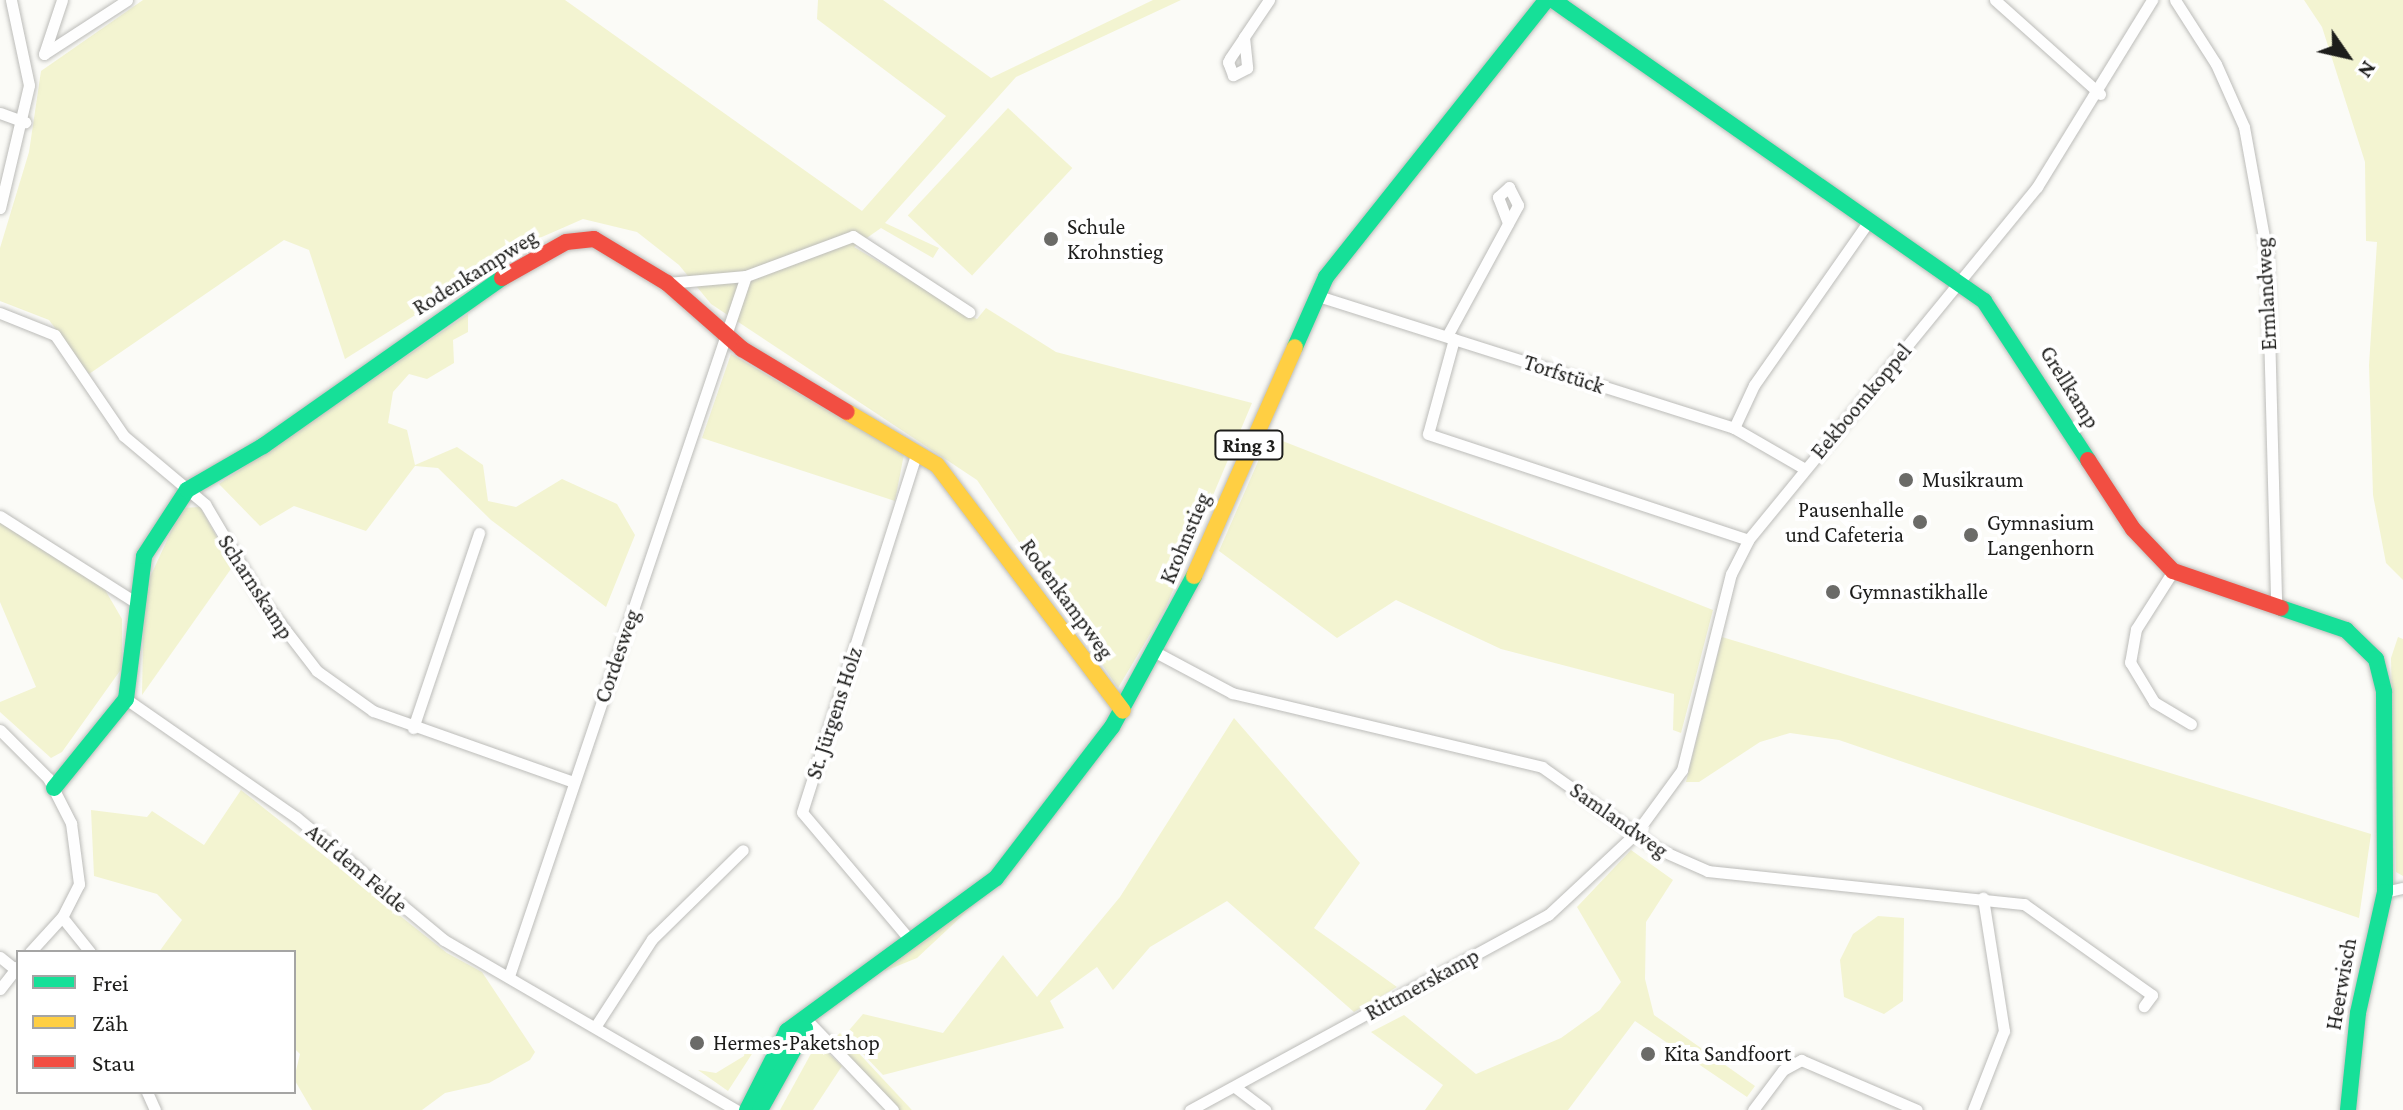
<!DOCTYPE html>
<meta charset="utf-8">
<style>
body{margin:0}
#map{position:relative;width:2403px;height:1110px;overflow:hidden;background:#fbfbf7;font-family:"Crimson Pro",serif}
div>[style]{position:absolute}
.green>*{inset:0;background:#f3f4d1;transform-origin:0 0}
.roads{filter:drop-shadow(0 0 2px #bcbcb9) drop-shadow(0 0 2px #bcbcb9)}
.street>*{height:11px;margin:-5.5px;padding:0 5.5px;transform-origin:5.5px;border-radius:5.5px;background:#fefefe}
.fast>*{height:16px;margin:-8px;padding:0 8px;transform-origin:8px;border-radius:8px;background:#16e098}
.slow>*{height:16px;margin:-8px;padding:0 8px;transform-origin:8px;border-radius:8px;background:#ffcf43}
.jam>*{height:16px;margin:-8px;padding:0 8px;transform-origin:8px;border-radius:8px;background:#f24e42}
.dots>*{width:22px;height:22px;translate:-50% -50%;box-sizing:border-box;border:4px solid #fff;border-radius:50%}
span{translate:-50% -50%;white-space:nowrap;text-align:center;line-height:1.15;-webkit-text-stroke:8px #fff;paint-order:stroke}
.shield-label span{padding:2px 6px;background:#fff;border:2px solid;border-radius:6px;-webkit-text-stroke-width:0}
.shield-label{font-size:20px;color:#1d1d1b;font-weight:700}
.poi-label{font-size:22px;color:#1d1d1b}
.left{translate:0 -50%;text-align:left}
.right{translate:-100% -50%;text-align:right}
.street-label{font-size:22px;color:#1d1d1b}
.legend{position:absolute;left:16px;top:950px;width:280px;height:144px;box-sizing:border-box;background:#fff;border:2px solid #a5a5a4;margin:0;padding:10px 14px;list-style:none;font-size:24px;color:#1d1d1b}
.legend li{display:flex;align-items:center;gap:16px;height:40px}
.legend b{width:40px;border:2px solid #a5a5a4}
.north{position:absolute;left:2307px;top:16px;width:80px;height:80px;-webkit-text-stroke:6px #fff;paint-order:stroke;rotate:124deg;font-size:22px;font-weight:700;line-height:32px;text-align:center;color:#1d1d1b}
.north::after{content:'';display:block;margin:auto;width:28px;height:36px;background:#1d1d1b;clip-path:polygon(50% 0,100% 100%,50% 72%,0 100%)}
</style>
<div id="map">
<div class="green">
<i style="clip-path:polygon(143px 0,565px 0,862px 211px,946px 116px,817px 19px,818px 0,883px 0,991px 78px,1153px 0,1181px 0,1016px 77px,885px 223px,939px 248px,933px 258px,881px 228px,854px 247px,967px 314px,977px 319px,986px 308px,1056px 352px,1252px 403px,1165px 609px,1118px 688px,977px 480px,711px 304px,679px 265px,637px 232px,583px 219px,535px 240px,345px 359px,309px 250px,284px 240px,89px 374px,49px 320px,0 301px,0 248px,29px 152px,41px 71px)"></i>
<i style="clip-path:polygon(2304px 0,2403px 0,2403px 580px,2386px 563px,2373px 495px,2369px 365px,2377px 242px,2366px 241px,2365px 162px,2322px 27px)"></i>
<i style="left:1008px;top:108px;width:88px;height:147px;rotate:43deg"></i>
<i style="clip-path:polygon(468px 314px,468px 332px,453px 340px,454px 363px,427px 379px,409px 374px,393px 392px,388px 423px,407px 430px,415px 465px,457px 447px,483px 465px,488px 501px,516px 507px,562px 479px,617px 504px,635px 535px,606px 607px,491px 520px,438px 468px,415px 466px,366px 531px,294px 506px,260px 526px,219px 484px)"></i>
<i style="clip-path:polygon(731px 354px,904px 454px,895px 501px,702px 438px)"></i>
<i style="clip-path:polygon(1280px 440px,1713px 610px,1681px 733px,1673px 730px,1674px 694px,1501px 649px,1396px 600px,1337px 638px,1219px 551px,1267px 441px)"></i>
<i style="clip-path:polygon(200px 507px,233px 566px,142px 695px,144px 590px,182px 508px)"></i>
<i style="clip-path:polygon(0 522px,104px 588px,122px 619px,122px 668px,62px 752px,51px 758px,0 712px,0 702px,36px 687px,0 602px)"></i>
<i style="clip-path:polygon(1722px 637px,2371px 834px,2359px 918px,1839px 740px,1790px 733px,1760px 742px,1699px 782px,1686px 782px)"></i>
<i style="clip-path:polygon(2398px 637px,2403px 639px,2403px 876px,2396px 872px,2391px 658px)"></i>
<i style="clip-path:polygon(1234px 718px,1360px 863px,1314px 928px,1397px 987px,1354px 1012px,1227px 901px,1150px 947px,1113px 990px,1097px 967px,1050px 1001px,1064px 1028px,883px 1075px,845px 1035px,863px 1014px,943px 1033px,1003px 955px,1037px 997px,1120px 897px)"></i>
<i style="clip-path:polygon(241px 790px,447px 953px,482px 972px,535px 1052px,530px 1060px,489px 1083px,445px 1093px,422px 1110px,312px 1110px,294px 1079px,300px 1054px,294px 1048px,294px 952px,159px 952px,182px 920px,157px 894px,94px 876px,91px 810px,147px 817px,152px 811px,204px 845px)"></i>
<i style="clip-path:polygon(1631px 850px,1673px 880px,1646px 922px,1645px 979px,1654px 1015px,1755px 1086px,1747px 1097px,1635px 1021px,1568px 1110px,1425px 1110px,1443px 1085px,1371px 1032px,1404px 1015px,1476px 1074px,1561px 1038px,1600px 1010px,1621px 982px,1577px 907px)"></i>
<i style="clip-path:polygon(979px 900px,917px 958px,885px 971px,884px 965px)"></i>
<i style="clip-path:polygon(1878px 916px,1904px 918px,1903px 1001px,1884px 1014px,1844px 997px,1840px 960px,1853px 934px)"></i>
<i style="left:840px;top:1033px;width:105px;height:9px;rotate:47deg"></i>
<i style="clip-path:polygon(759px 1043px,728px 1091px,698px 1070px,716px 1073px,744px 1056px,746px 1044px)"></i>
<i style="clip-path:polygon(813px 1050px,825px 1050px,842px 1066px,813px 1110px,780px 1110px)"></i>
</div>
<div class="roads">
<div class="street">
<i style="left:1995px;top:0;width:141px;rotate:41.8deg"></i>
<i style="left:2175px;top:0;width:76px;rotate:57.4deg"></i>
<i style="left:2216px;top:64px;width:69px;rotate:66deg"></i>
<i style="left:2244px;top:127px;width:128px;rotate:79.7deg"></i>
<i style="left:2267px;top:253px;width:354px;rotate:88.5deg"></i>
<i style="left:1244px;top:37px;width:31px;rotate:84deg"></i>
<i style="left:1247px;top:68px;width:16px;rotate:153deg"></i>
<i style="left:1233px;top:75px;width:14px;rotate:-111deg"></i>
<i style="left:1228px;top:62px;width:4px;rotate:-63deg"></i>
<i style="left:1230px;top:58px;width:25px;rotate:-56deg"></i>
<i style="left:1244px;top:37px;width:45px;rotate:-56deg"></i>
<i style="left:44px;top:54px;width:99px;rotate:-33deg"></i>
<i style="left:44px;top:54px;width:57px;rotate:-71.6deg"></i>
<i style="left:0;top:113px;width:27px;rotate:20deg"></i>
<i style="left:0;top:208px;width:126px;rotate:-76.7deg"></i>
<i style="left:29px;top:85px;width:87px;rotate:-102deg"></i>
<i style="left:667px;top:283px;width:79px;rotate:-5.1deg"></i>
<i style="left:1315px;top:295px;width:440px;rotate:17.6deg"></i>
<i style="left:1734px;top:428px;width:82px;rotate:30deg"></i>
<i style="left:0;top:313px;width:59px;rotate:21.8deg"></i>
<i style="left:55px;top:335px;width:122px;rotate:55.7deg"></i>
<i style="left:124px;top:436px;width:106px;rotate:40deg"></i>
<i style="left:205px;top:504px;width:108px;rotate:59.4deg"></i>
<i style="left:260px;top:597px;width:93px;rotate:52.4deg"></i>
<i style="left:317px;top:671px;width:69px;rotate:35.5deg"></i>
<i style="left:373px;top:711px;width:212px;rotate:19.5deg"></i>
<i style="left:1447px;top:336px;width:149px;rotate:-61.5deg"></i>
<i style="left:1518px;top:205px;width:20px;rotate:-117deg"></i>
<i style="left:1509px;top:187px;width:15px;rotate:138deg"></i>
<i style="left:1498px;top:197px;width:28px;rotate:69deg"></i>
<i style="left:1454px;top:339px;width:98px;rotate:105.3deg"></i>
<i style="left:1428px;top:434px;width:337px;rotate:18.3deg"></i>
<i style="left:1734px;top:428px;width:47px;rotate:-65.1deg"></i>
<i style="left:1754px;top:385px;width:200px;rotate:-55deg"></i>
<i style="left:0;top:516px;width:160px;rotate:32.5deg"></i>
<i style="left:2173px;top:571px;width:69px;rotate:122.5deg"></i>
<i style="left:2136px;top:629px;width:34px;rotate:100deg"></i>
<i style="left:2130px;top:662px;width:47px;rotate:59deg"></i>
<i style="left:2154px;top:702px;width:43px;rotate:30.7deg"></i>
<i style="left:1159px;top:654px;width:83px;rotate:28.1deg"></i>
<i style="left:1232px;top:693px;width:319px;rotate:13.4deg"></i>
<i style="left:1542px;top:767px;width:142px;rotate:35.3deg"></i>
<i style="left:1658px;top:849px;width:55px;rotate:23.7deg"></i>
<i style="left:1708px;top:871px;width:318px;rotate:6deg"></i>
<i style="left:2024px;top:904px;width:157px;rotate:35.4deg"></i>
<i style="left:2152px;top:995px;width:14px;rotate:126deg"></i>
<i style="left:126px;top:699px;width:207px;rotate:34.8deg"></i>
<i style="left:296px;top:817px;width:192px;rotate:39.7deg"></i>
<i style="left:444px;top:940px;width:338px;rotate:30.2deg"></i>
<i style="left:413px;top:728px;width:206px;rotate:-71.3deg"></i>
<i style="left:0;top:730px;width:68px;rotate:45deg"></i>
<i style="left:48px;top:778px;width:51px;rotate:62.9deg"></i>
<i style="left:71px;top:823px;width:62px;rotate:82.5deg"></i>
<i style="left:79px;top:884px;width:37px;rotate:117deg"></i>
<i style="left:62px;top:917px;width:45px;rotate:51.3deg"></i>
<i style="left:2385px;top:892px;width:18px;rotate:-13deg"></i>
<i style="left:910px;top:940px;width:167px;rotate:-130.2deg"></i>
<i style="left:802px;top:812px;width:379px;rotate:-72.3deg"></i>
<i style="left:30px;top:952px;width:47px;rotate:-47.6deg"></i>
<i style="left:0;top:957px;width:19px;rotate:39deg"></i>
<i style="left:509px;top:976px;width:739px;rotate:-71.3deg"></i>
<i style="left:746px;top:276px;width:114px;rotate:-20.5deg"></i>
<i style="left:853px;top:236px;width:139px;rotate:33.2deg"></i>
<i style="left:0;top:989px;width:29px;rotate:-52deg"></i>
<i style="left:803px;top:1016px;width:130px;rotate:46.2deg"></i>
<i style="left:597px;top:1024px;width:101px;rotate:-57.1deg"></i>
<i style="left:652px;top:939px;width:127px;rotate:-44.4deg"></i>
<i style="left:1235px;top:1087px;width:38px;rotate:37deg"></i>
<i style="left:147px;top:1092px;width:20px;rotate:66deg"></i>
<i style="left:1190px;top:1110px;width:408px;rotate:-28.6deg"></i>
<i style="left:1548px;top:915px;width:120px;rotate:-43deg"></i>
<i style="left:1636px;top:833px;width:78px;rotate:-53.9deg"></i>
<i style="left:1682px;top:770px;width:202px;rotate:-76deg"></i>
<i style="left:1731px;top:574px;width:38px;rotate:-63deg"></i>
<i style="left:1748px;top:540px;width:456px;rotate:-50.7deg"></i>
<i style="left:2037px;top:187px;width:220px;rotate:-58.4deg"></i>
<i style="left:1753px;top:1110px;width:50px;rotate:-53.1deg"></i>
<i style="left:1783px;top:1070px;width:21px;rotate:-29deg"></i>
<i style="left:1801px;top:1060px;width:126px;rotate:23.3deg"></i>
<i style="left:1973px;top:1110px;width:85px;rotate:-68.6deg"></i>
<i style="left:2004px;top:1031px;width:135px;rotate:-99deg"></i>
</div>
<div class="fast">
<i style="left:1553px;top:0;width:526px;rotate:34.93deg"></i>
<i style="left:1984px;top:301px;width:190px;rotate:56.8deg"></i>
<i style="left:1295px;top:347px;width:77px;rotate:-66.1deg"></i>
<i style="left:1326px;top:277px;width:354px;rotate:-51.5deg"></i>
<i style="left:2281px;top:608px;width:69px;rotate:18.7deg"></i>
<i style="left:2346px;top:630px;width:42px;rotate:44deg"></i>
<i style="left:2376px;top:659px;width:34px;rotate:76deg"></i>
<i style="left:2384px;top:692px;width:200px;rotate:89.7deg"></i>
<i style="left:2385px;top:892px;width:124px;rotate:102.6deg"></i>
<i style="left:2358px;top:1013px;width:98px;rotate:95.9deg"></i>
<i style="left:54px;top:788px;width:114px;rotate:-51deg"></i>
<i style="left:126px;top:699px;width:144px;rotate:-82.8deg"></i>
<i style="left:144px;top:556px;width:79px;rotate:-56.9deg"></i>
<i style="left:187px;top:490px;width:88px;rotate:-30.1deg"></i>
<i style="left:263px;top:446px;width:292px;rotate:-35.1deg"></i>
<i style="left:747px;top:1110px;width:89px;rotate:-63.1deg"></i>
<i style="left:787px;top:1031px;width:259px;rotate:-36.2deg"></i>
<i style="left:996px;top:878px;width:190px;rotate:-52.5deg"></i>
<i style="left:1112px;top:727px;width:172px;rotate:-61.5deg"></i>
<i style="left:760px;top:1110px;width:93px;rotate:-60.9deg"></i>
</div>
<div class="slow">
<i style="left:847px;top:412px;width:104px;rotate:30.5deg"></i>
<i style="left:937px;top:465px;width:308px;rotate:52.9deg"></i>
<i style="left:1194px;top:576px;width:250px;rotate:-66.2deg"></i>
</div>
<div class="jam">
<i style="left:502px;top:278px;width:73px;rotate:-29.4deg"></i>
<i style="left:566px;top:242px;width:28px;rotate:-6deg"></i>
<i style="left:594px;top:239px;width:85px;rotate:31.1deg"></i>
<i style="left:667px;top:283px;width:100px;rotate:41.3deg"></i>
<i style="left:742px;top:349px;width:122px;rotate:31deg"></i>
<i style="left:2088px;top:460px;width:82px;rotate:56.9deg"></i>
<i style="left:2133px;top:529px;width:58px;rotate:46.4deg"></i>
<i style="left:2173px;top:571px;width:114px;rotate:18.9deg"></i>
</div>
</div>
<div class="dots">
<i style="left:1051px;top:239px;background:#6b6b68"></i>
<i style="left:1906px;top:480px;background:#6b6b68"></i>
<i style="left:1920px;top:522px;background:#6b6b68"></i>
<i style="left:1971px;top:535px;background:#6b6b68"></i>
<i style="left:1833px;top:592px;background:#6b6b68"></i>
<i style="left:697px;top:1043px;background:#6b6b68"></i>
<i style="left:1648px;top:1054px;background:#6b6b68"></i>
</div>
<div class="shield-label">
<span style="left:1249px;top:445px">Ring 3</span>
</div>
<div class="poi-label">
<span class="left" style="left:1067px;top:239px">Schule<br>Krohnstieg</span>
<span class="left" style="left:1922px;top:480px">Musikraum</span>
<span class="right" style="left:1904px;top:522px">Pausenhalle<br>und Cafeteria</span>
<span class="left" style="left:1987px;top:535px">Gymnasium<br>Langenhorn</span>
<span class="left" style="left:1849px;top:592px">Gymnastikhalle</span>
<span class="left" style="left:713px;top:1043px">Hermes-Paketshop</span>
<span class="left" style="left:1664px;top:1054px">Kita Sandfoort</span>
</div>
<div class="street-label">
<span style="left:475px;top:272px;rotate:-32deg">Rodenkampweg</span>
<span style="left:2266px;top:294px;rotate:-93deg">Ermlandweg</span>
<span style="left:1564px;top:374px;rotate:18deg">Torfstück</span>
<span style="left:2070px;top:387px;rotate:58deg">Grellkamp</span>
<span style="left:1861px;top:401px;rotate:-50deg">Eekboomkoppel</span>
<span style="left:1185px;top:538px;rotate:-67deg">Krohnstieg</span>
<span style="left:256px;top:587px;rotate:57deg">Scharnskamp</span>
<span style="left:1067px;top:599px;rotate:54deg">Rodenkampweg</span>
<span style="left:617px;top:656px;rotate:-71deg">Cordesweg</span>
<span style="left:834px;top:713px;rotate:-72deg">St. Jürgens Holz</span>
<span style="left:1619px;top:820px;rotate:35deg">Samlandweg</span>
<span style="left:357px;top:868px;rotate:40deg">Auf dem Felde</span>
<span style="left:1422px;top:984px;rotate:-29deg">Rittmerskamp</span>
<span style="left:2341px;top:984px;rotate:-80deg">Heerwisch</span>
</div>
<ul class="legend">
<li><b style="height:10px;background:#16e098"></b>Frei</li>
<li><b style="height:10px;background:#ffcf43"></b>Zäh</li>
<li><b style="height:10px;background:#f24e42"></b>Stau</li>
</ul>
<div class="north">N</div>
</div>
